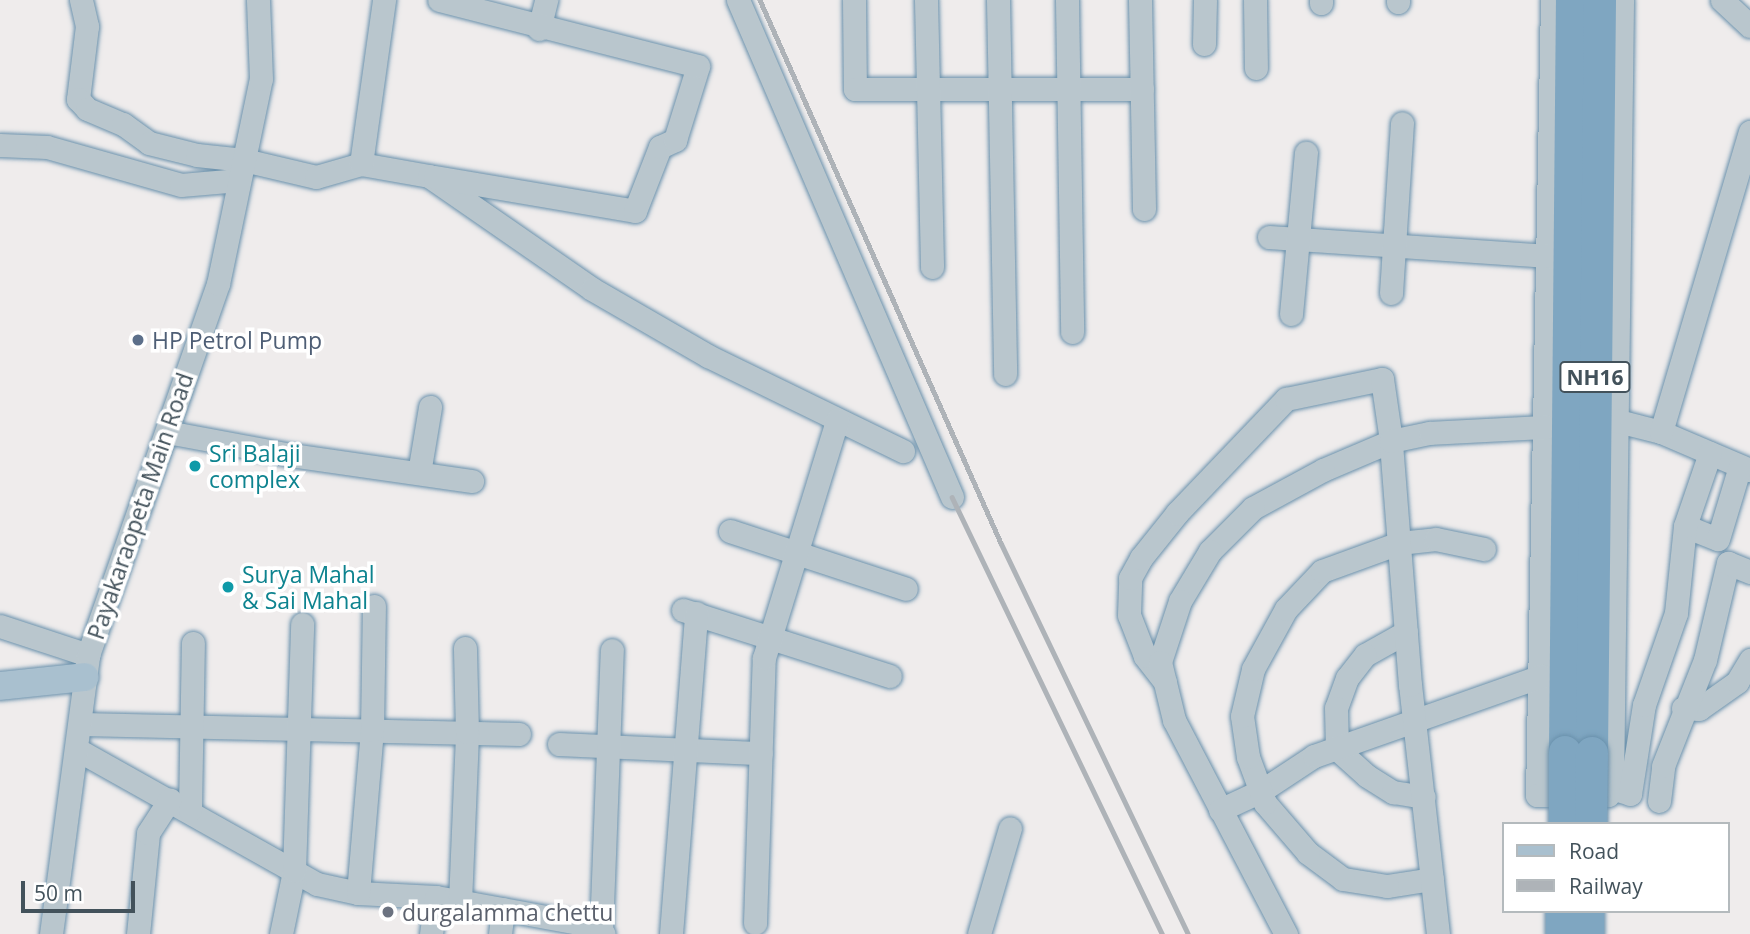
<!DOCTYPE html>
<style>
body{margin:0}
#map{position:relative;width:1750px;height:934px;overflow:hidden;background:#efecec;font-family:"Open Sans",sans-serif}
div>[style]{position:absolute}
.roads{filter:drop-shadow(0 0 2px #6a91ac) drop-shadow(0 0 2px #6a91ac)}
.minor>*{height:23px;margin:-11.5px;padding:0 11.5px;transform-origin:11.5px;border-radius:11.5px;background:#b9c6cd}
.major>*{height:28px;margin:-14px;padding:0 14px;transform-origin:14px;border-radius:14px;background:#a9c0cf}
.highway>*{height:32px;margin:-16px;padding:0 16px;transform-origin:16px;border-radius:16px;background:#7fa6c1}
.rail>*{height:4.5px;margin:-2.25px;padding:0 2.25px;transform-origin:2.25px;border-radius:2.25px;background:#aeb3b8}
.bridges{filter:drop-shadow(0 0 2px #6a91ac) drop-shadow(0 0 2px #6a91ac)}
.highway-bridge>*{height:32px;margin:-16px;padding:0 16px;transform-origin:16px;border-radius:16px;background:#7fa6c1}
.dots>*{width:19px;height:19px;translate:-50% -50%;box-sizing:border-box;border:4px solid #fff;border-radius:50%}
span{translate:-50% -50%;white-space:nowrap;text-align:center;line-height:1.15;-webkit-text-stroke:7px #fff;paint-order:stroke}
.shield-label span{padding:2px 5px;background:#fff;border:2px solid;border-radius:5px;-webkit-text-stroke-width:0}
.shield-label{font-size:21px;color:#43525b;font-weight:700}
.service-label{font-size:23px;color:#4e5e75}
.left{translate:0 -50%;text-align:left}
.culture-label{font-size:23px;color:#0d838f}
.street-label{font-size:23px;color:#43525b}
.worship-label{font-size:23px;color:#5b616d}
.legend{position:absolute;left:1502px;top:822px;width:228px;height:91px;box-sizing:border-box;background:#fff;border:2px solid #b4babd;margin:0;padding:9px 12px;list-style:none;font-size:21px;color:#43525b}
.legend li{display:flex;align-items:center;gap:14px;height:35px}
.legend b{width:35px;border:2px solid #b4babd}
.scale{position:absolute;left:21px;top:881px;width:114px;height:32px;box-sizing:border-box;border:4px solid #43525b;border-top:0;padding-left:9px;font-size:21px;line-height:24px;white-space:nowrap;color:#43525b;-webkit-text-stroke:5px #fff;paint-order:stroke}
</style>
<div id="map">
<div class="roads">
<div class="minor">
<i style="left:81px;top:0;width:27px;rotate:77deg"></i>
<i style="left:87px;top:26px;width:74px;rotate:97deg"></i>
<i style="left:78px;top:99px;width:13px;rotate:48deg"></i>
<i style="left:87px;top:109px;width:39px;rotate:23deg"></i>
<i style="left:123px;top:124px;width:32px;rotate:36deg"></i>
<i style="left:149px;top:143px;width:49px;rotate:14deg"></i>
<i style="left:197px;top:155px;width:47px;rotate:6.1deg"></i>
<i style="left:244px;top:160px;width:74px;rotate:13.3deg"></i>
<i style="left:316px;top:177px;width:47px;rotate:-16.1deg"></i>
<i style="left:361px;top:164px;width:69px;rotate:10deg"></i>
<i style="left:429px;top:176px;width:198px;rotate:34.7deg"></i>
<i style="left:592px;top:289px;width:134px;rotate:30deg"></i>
<i style="left:708px;top:356px;width:217px;rotate:26deg"></i>
<i style="left:738px;top:0;width:541px;rotate:66.7deg"></i>
<i style="left:854px;top:0;width:89px;rotate:89.4deg"></i>
<i style="left:855px;top:89px;width:287px"></i>
<i style="left:926px;top:0;width:267px;rotate:88.7deg"></i>
<i style="left:998px;top:0;width:374px;rotate:88.9deg"></i>
<i style="left:1067px;top:0;width:332px;rotate:89.1deg"></i>
<i style="left:1140px;top:0;width:209px;rotate:88.9deg"></i>
<i style="left:1255px;top:0;width:68px;rotate:89.2deg"></i>
<i style="left:1552px;top:0;width:795px;rotate:91.08deg"></i>
<i style="left:1537px;top:795px;width:71px"></i>
<i style="left:1608px;top:795px;width:8px;rotate:-60deg"></i>
<i style="left:1612px;top:788px;width:788px;rotate:-89.27deg"></i>
<i style="left:1722px;top:0;width:38px;rotate:43deg"></i>
<i style="left:1398px;top:2px;width:2px;rotate:-90deg"></i>
<i style="left:1321px;top:3px;width:3px;rotate:-90deg"></i>
<i style="left:539px;top:29px;width:30px;rotate:-76deg"></i>
<i style="left:1204px;top:44px;width:44px;rotate:-88.7deg"></i>
<i style="left:0;top:145px;width:47px;rotate:2.4deg"></i>
<i style="left:47px;top:147px;width:139px;rotate:15.8deg"></i>
<i style="left:181px;top:185px;width:58px;rotate:-4.9deg"></i>
<i style="left:361px;top:164px;width:166px;rotate:-82deg"></i>
<i style="left:435px;top:177px;width:203px;rotate:9.6deg"></i>
<i style="left:635px;top:211px;width:69px;rotate:-68.7deg"></i>
<i style="left:660px;top:147px;width:17px;rotate:-25deg"></i>
<i style="left:675px;top:140px;width:77px;rotate:-72.7deg"></i>
<i style="left:698px;top:66px;width:267px;rotate:-165.7deg"></i>
<i style="left:1269px;top:237px;width:280px;rotate:3.9deg"></i>
<i style="left:1391px;top:293px;width:170px;rotate:-86.3deg"></i>
<i style="left:1291px;top:314px;width:162px;rotate:-84.7deg"></i>
<i style="left:1614px;top:420px;width:49px;rotate:14.3deg"></i>
<i style="left:1661px;top:432px;width:97px;rotate:23.1deg"></i>
<i style="left:167px;top:432px;width:126px;rotate:10.5deg"></i>
<i style="left:291px;top:455px;width:183px;rotate:8.2deg"></i>
<i style="left:1661px;top:432px;width:313px;rotate:-73.5deg"></i>
<i style="left:419px;top:473px;width:67px;rotate:-80.5deg"></i>
<i style="left:1685px;top:526px;width:35px;rotate:22deg"></i>
<i style="left:1718px;top:539px;width:76px;rotate:-73.2deg"></i>
<i style="left:730px;top:531px;width:185px;rotate:18.2deg"></i>
<i style="left:683px;top:610px;width:217px;rotate:17.7deg"></i>
<i style="left:0;top:626px;width:93px;rotate:18.2deg"></i>
<i style="left:1406px;top:632px;width:47px;rotate:150.7deg"></i>
<i style="left:1365px;top:655px;width:29px;rotate:128deg"></i>
<i style="left:1347px;top:678px;width:32px;rotate:110deg"></i>
<i style="left:1336px;top:708px;width:41px;rotate:88.6deg"></i>
<i style="left:1337px;top:749px;width:40px;rotate:42deg"></i>
<i style="left:1367px;top:776px;width:31px;rotate:32deg"></i>
<i style="left:1393px;top:792px;width:31px;rotate:9deg"></i>
<i style="left:1165px;top:682px;width:33px;rotate:-128deg"></i>
<i style="left:1145px;top:656px;width:44px;rotate:-111.3deg"></i>
<i style="left:1129px;top:615px;width:37px;rotate:-88deg"></i>
<i style="left:1130px;top:578px;width:23px;rotate:-61deg"></i>
<i style="left:1141px;top:558px;width:58px;rotate:-51.3deg"></i>
<i style="left:1177px;top:513px;width:158px;rotate:-46.3deg"></i>
<i style="left:1286px;top:399px;width:98px;rotate:-11.8deg"></i>
<i style="left:1382px;top:379px;width:63px;rotate:81.7deg"></i>
<i style="left:1391px;top:441px;width:74px;rotate:156.9deg"></i>
<i style="left:1323px;top:470px;width:80px;rotate:151.5deg"></i>
<i style="left:1253px;top:508px;width:61px;rotate:135deg"></i>
<i style="left:1210px;top:551px;width:58px;rotate:121deg"></i>
<i style="left:1180px;top:601px;width:64px;rotate:108.2deg"></i>
<i style="left:1160px;top:662px;width:60px;rotate:76.4deg"></i>
<i style="left:1174px;top:720px;width:242px;rotate:62.4deg"></i>
<i style="left:1683px;top:708px;width:16px;rotate:4deg"></i>
<i style="left:1699px;top:709px;width:47px;rotate:-35.4deg"></i>
<i style="left:1737px;top:682px;width:26px;rotate:-59deg"></i>
<i style="left:82px;top:724px;width:437px;rotate:1.3deg"></i>
<i style="left:559px;top:744px;width:202px;rotate:2.6deg"></i>
<i style="left:78px;top:750px;width:274px;rotate:29.3deg"></i>
<i style="left:317px;top:884px;width:42px;rotate:12.4deg"></i>
<i style="left:358px;top:893px;width:78px;rotate:2.9deg"></i>
<i style="left:436px;top:897px;width:150px;rotate:10.3deg"></i>
<i style="left:584px;top:924px;width:22px;rotate:27deg"></i>
<i style="left:1612px;top:788px;width:19px;rotate:18deg"></i>
<i style="left:1630px;top:794px;width:90px;rotate:-81.1deg"></i>
<i style="left:1644px;top:705px;width:97px;rotate:-70.8deg"></i>
<i style="left:1676px;top:613px;width:87px;rotate:-84.1deg"></i>
<i style="left:1685px;top:526px;width:77px;rotate:-71.1deg"></i>
<i style="left:1659px;top:801px;width:35px;rotate:-83deg"></i>
<i style="left:1663px;top:766px;width:114px;rotate:-68.4deg"></i>
<i style="left:1705px;top:660px;width:100px;rotate:-76.7deg"></i>
<i style="left:1728px;top:563px;width:24px;rotate:22deg"></i>
<i style="left:190px;top:810px;width:167px;rotate:-89deg"></i>
<i style="left:1220px;top:810px;width:45px;rotate:-24.9deg"></i>
<i style="left:1261px;top:791px;width:64px;rotate:-33.4deg"></i>
<i style="left:1314px;top:756px;width:241px;rotate:-19.4deg"></i>
<i style="left:1432px;top:879px;width:46px;rotate:171.2deg"></i>
<i style="left:1387px;top:886px;width:45px;rotate:-171deg"></i>
<i style="left:1343px;top:879px;width:44px;rotate:-143.4deg"></i>
<i style="left:1308px;top:853px;width:66px;rotate:-130.7deg"></i>
<i style="left:1265px;top:803px;width:49px;rotate:-110.3deg"></i>
<i style="left:1248px;top:757px;width:41px;rotate:-98.3deg"></i>
<i style="left:1242px;top:716px;width:48px;rotate:-76.8deg"></i>
<i style="left:1253px;top:669px;width:68px;rotate:-61.2deg"></i>
<i style="left:1286px;top:609px;width:52px;rotate:-46.5deg"></i>
<i style="left:1322px;top:571px;width:82px;rotate:-20deg"></i>
<i style="left:1399px;top:543px;width:37px;rotate:-6deg"></i>
<i style="left:1436px;top:539px;width:49px;rotate:11.8deg"></i>
<i style="left:358px;top:893px;width:164px;rotate:-85.1deg"></i>
<i style="left:372px;top:730px;width:124px;rotate:-89.1deg"></i>
<i style="left:460px;top:902px;width:170px;rotate:-87.6deg"></i>
<i style="left:467px;top:732px;width:84px;rotate:-91.4deg"></i>
<i style="left:755px;top:923px;width:265px;rotate:-88.1deg"></i>
<i style="left:764px;top:658px;width:249px;rotate:-72.9deg"></i>
<i style="left:601px;top:932px;width:282px;rotate:-87.8deg"></i>
<i style="left:51px;top:934px;width:281px;rotate:-82.4deg"></i>
<i style="left:88px;top:655px;width:393px;rotate:-70.7deg"></i>
<i style="left:218px;top:284px;width:209px;rotate:-78.2deg"></i>
<i style="left:261px;top:79px;width:79px;rotate:-92.2deg"></i>
<i style="left:138px;top:934px;width:101px;rotate:-84.3deg"></i>
<i style="left:148px;top:833px;width:40px;rotate:-57.1deg"></i>
<i style="left:281px;top:934px;width:64px;rotate:-78.3deg"></i>
<i style="left:294px;top:871px;width:247px;rotate:-88.1deg"></i>
<i style="left:431px;top:934px;width:37px;rotate:-82deg"></i>
<i style="left:500px;top:934px;width:25px;rotate:-83deg"></i>
<i style="left:671px;top:934px;width:322px;rotate:-85.5deg"></i>
<i style="left:979px;top:934px;width:110px;rotate:-73.7deg"></i>
<i style="left:1438px;top:934px;width:251px;rotate:-96.4deg"></i>
<i style="left:1410px;top:685px;width:245px;rotate:-94.5deg"></i>
<i style="left:1391px;top:441px;width:40px;rotate:-12deg"></i>
<i style="left:1430px;top:433px;width:116px;rotate:-3deg"></i>
</div>
<div class="major">
<i style="left:0;top:686px;width:85px;rotate:-6deg"></i>
</div>
<div class="highway">
<i style="left:1565px;top:752px;width:752px;rotate:-89.47deg"></i>
<i style="left:1592px;top:753px;width:753px;rotate:-89.39deg"></i>
<i style="left:1562px;top:934px;width:23px;rotate:-90deg"></i>
<i style="left:1588px;top:934px;width:23px;rotate:-90deg"></i>
</div>
</div>
<div class="rail">
<i style="left:760px;top:0;width:594px;rotate:66.07deg"></i>
<i style="left:1001px;top:543px;width:433px;rotate:64.4deg"></i>
<i style="left:952px;top:497px;width:485px;rotate:64.3deg"></i>
</div>
<div class="bridges">
<div class="highway-bridge">
<i style="left:1565px;top:824px;width:72px;rotate:-90deg"></i>
<i style="left:1591px;top:824px;width:71px;rotate:-89.2deg"></i>
</div>
</div>
<div class="dots">
<i style="left:138px;top:340px;background:#5c6f8a"></i>
<i style="left:195px;top:466px;background:#0f9aa8"></i>
<i style="left:228px;top:587px;background:#0f9aa8"></i>
<i style="left:388px;top:912px;background:#6b7280"></i>
</div>
<div class="shield-label">
<span style="left:1595px;top:377px">NH16</span>
</div>
<div class="service-label">
<span class="left" style="left:152px;top:340px">HP Petrol Pump</span>
</div>
<div class="culture-label">
<span class="left" style="left:209px;top:466px">Sri Balaji<br>complex</span>
<span class="left" style="left:242px;top:587px">Surya Mahal<br>&amp; Sai Mahal</span>
</div>
<div class="street-label">
<span style="left:140px;top:506px;rotate:-71deg">Payakaraopeta Main Road</span>
</div>
<div class="worship-label">
<span class="left" style="left:402px;top:912px">durgalamma chettu</span>
</div>
<ul class="legend">
<li><b style="height:9px;background:#a9c0cf"></b>Road</li>
<li><b style="height:9px;background:#aeb3b8"></b>Railway</li>
</ul>
<div class="scale">50 m</div>
</div>
